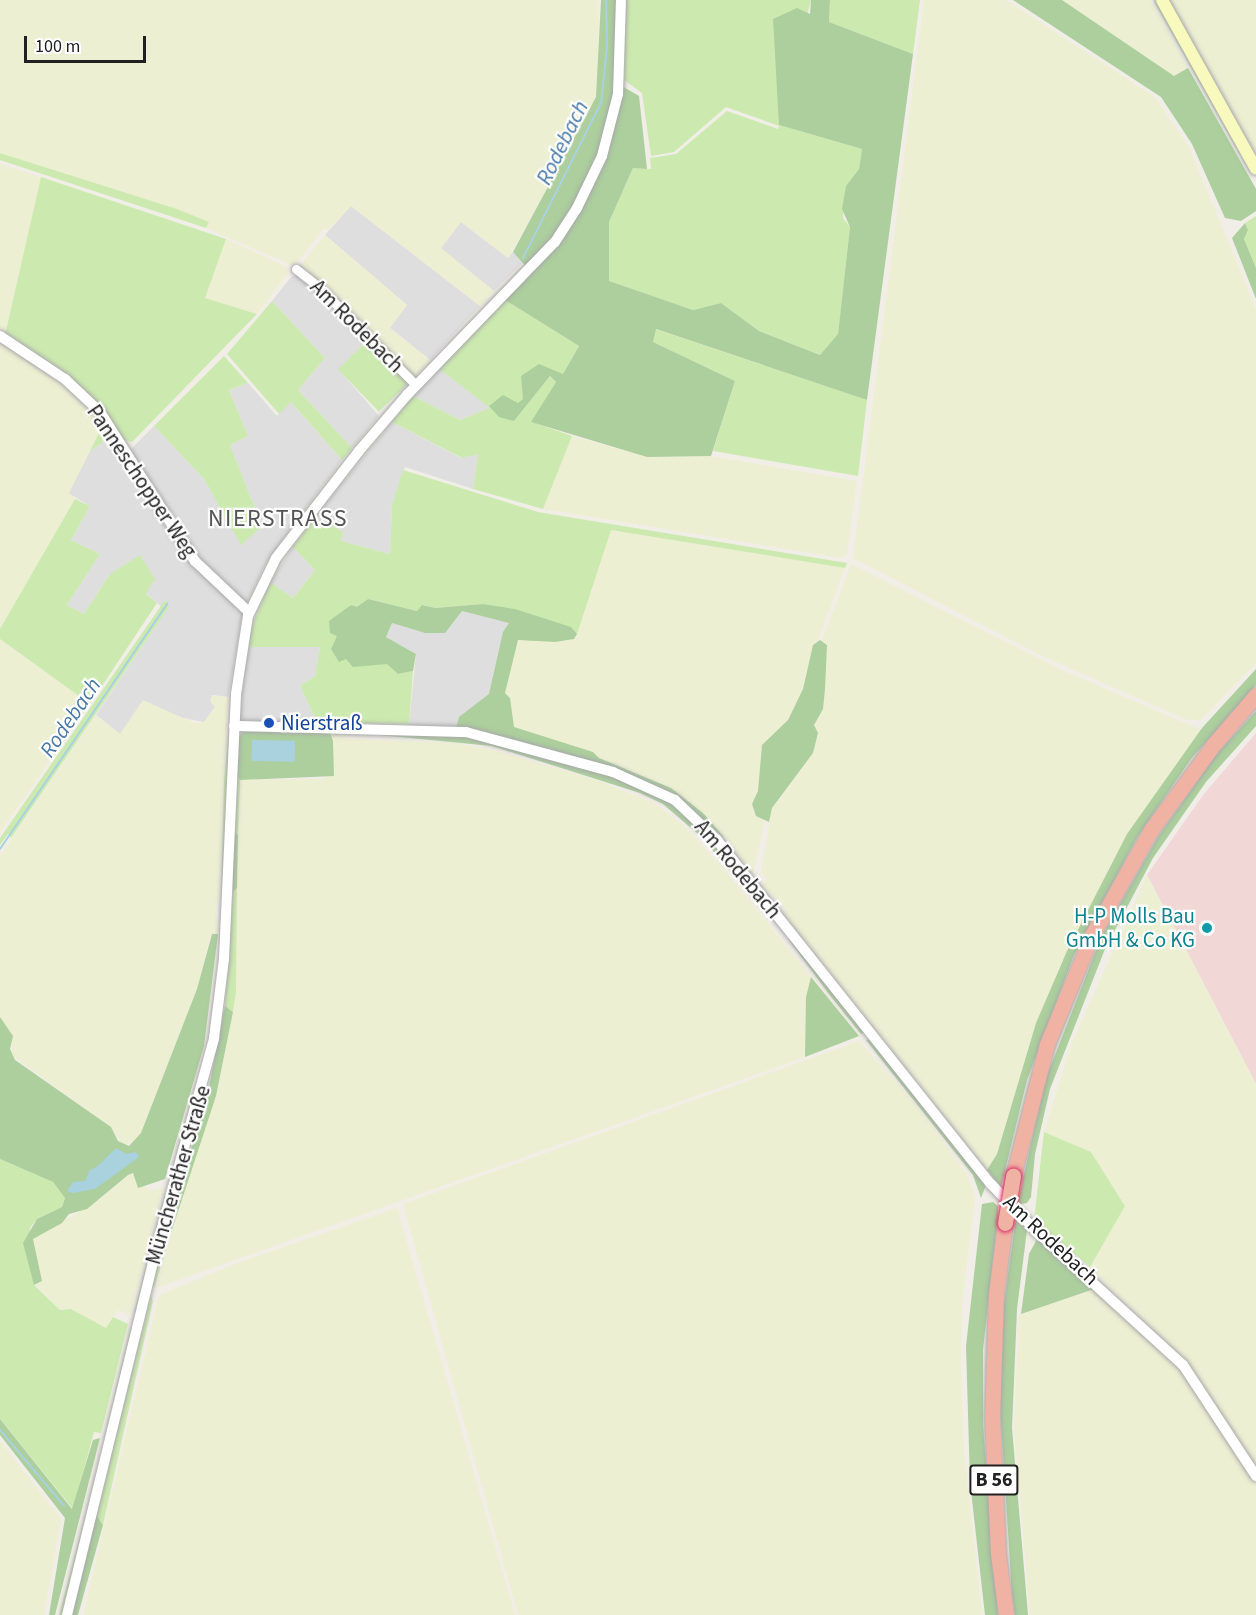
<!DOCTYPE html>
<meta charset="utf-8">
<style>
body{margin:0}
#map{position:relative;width:1256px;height:1615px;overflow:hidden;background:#f1eee7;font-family:"Source Sans 3",sans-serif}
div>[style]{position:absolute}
.residential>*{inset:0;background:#dfdede}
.commercial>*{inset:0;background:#f1d8d7}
.farmland>*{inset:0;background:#edefd3}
.grass>*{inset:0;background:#cceaaf;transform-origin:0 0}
.forest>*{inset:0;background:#accf9d}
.water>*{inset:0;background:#a9d2de;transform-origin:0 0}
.stream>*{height:2px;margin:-1px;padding:0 1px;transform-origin:1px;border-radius:1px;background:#a9d2de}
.roads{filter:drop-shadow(0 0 2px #a8a8a8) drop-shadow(0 0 2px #a8a8a8)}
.minor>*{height:9px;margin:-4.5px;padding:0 4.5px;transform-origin:4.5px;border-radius:4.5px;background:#fff}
.tertiary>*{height:10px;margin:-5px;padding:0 5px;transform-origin:5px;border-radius:5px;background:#fff}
.secondary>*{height:12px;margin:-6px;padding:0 6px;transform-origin:6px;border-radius:6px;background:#f7f9bd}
.trunk>*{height:15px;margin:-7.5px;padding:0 7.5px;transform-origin:7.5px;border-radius:7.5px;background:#f0b2a2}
.bridges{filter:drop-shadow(0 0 2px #d92a68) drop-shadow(0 0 2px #d92a68)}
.trunk-bridge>*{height:15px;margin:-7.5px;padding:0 7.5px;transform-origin:7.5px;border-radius:7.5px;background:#f0b2a2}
.dots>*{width:16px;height:16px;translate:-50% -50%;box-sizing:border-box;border:3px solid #fff;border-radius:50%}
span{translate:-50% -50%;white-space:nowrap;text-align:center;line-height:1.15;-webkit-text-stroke:4.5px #fff;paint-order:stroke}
.shield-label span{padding:2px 4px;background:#fff;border:2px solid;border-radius:4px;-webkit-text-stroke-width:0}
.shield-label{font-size:20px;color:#212121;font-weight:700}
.street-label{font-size:21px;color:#212121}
.transit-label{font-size:21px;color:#164399}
.left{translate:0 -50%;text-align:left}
.culture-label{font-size:21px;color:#0d838f}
.right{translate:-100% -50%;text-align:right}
.water-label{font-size:22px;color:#4a7aa8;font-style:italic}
.quarter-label{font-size:24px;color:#545454;letter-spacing:1.5px}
.scale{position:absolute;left:24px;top:36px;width:122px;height:27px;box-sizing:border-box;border:3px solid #212121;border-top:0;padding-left:8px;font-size:18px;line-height:21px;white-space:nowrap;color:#212121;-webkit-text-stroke:4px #fff;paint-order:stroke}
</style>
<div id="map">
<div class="residential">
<i style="clip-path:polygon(351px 206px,480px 306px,430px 360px,389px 327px,407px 305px,325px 235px)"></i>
<i style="clip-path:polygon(461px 222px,508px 258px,513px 252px,523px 262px,494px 291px,440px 249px)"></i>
<i style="clip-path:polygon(300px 274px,368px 340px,339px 370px,379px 416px,352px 448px,298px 390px,325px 358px,272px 301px,291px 277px)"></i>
<i style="clip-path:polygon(438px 368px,491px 408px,460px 420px,413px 396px)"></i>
<i style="clip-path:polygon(248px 383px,277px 416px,290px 401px,342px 460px,267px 561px,244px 608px,199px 562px,128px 452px,154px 426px,204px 479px,241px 544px,262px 526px,230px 445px,248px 436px,229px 390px)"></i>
<i style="clip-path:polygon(392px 422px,461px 458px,478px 454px,473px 489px,405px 467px,392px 505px,390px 554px,341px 541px,342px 532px,315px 517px)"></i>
<i style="clip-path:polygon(112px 436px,165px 526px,196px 566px,243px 612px,228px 697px,212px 695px,215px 707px,204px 722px,184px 718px,120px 734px,96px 715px,166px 611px,147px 594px,110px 574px,84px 614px,67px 605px,100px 554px,71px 540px,90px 506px,68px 493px,90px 451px)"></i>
<i style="clip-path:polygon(293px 547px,315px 570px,293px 598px,270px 582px)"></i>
<i style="clip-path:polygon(462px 611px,515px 624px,492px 703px,468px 729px,409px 725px,416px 654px,386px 637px,392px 623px,425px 633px)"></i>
<i style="clip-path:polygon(247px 647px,320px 647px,315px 676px,300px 686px,317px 722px,239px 722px)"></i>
</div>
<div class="commercial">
<i style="clip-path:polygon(1256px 733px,1256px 1084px,1147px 875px,1203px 795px)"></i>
</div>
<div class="farmland">
<i style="clip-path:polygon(0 0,598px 0,599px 82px,596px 97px,575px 139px,508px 258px,461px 222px,441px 248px,494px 291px,480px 306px,351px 206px,328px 230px,324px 228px,294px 266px,206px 228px,208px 222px,177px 209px,0 153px)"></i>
<i style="clip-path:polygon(924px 0,1006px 0,1155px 97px,1189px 147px,1256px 309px,1256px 663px,1201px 720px,1187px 720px,1040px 655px,853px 558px)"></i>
<i style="clip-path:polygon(1062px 0,1150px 0,1188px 68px,1174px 76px)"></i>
<i style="clip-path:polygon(1168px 0,1256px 0,1256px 157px)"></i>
<i style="clip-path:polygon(0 164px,41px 177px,5px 335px,0 333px)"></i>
<i style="clip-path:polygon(325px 235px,407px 305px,390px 328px,430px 360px,413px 379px,299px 267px)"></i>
<i style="clip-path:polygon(226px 239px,287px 267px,288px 273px,257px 314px,205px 298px)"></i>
<i style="clip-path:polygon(0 339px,65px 383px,104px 423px,69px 493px,75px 499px,0 629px)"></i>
<i style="clip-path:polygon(572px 436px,647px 457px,711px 456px,857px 481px,847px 555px,841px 558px,543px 509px)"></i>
<i style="clip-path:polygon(611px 529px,845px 568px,818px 640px,813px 645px,803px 689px,783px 728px,762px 745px,758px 791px,752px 804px,756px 816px,765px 820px,753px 875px,724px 835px,671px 788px,599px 758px,593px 752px,517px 730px,511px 720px,510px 698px,505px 693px,516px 645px,524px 638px,555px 642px,574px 639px)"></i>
<i style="clip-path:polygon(851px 564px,1062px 670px,1201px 730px,1127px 834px,1067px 951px,1036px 1023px,997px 1154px,987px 1170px,786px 916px,785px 908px,762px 885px,767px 880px,761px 871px,772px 808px,813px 753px,818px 733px,814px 725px,822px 640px)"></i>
<i style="clip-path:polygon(0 639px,90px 704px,0 832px)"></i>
<i style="clip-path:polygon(212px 695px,228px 697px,218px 903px,215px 903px,218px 934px,210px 937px,197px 989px,141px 1133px,135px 1143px,123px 1145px,111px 1127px,11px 1055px,12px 1043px,0 1017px,0 856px,96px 715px,120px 734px,143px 700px,194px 723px,204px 722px,215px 707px,210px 701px)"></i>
<i style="clip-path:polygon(329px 730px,338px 731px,347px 739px,454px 743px,497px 751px,599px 781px,656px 804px,685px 827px,719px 863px,811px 977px,806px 997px,805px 1057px,156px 1288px,193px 1158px,216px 1096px,233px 1012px,240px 780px,325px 779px)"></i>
<i style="clip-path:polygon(1147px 875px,1256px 1084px,1256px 1470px,1194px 1371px,1090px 1267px,1125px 1205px,1091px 1152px,1044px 1132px,1071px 1045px)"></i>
<i style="clip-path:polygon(859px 1041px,915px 1104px,968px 1176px,975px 1198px,962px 1304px,961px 1369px,964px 1452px,982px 1615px,518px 1615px,403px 1204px)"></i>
<i style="clip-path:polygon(131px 1173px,148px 1190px,163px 1188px,130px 1315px,117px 1310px,106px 1328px,71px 1309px,60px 1310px,37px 1286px,32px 1239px,93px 1204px)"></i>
<i style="clip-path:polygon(397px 1208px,515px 1615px,83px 1615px,159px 1295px,240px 1262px)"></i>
<i style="clip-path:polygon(1101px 1287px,1183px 1365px,1256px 1476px,1256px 1615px,1030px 1615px,1014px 1428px,1019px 1315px)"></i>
<i style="clip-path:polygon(0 1441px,61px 1519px,44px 1615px,0 1615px)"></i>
</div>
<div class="grass">
<i style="clip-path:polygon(626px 0,811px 0,779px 125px,862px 149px,859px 169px,846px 186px,843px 218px,850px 227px,838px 335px,820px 355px,759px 331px,721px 303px,693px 310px,608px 281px,609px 222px,633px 168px,651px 169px,650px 158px,676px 154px,727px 111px,778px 129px,779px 126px,726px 107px,674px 152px,651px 156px,642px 93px,624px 80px)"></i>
<i style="clip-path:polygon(830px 0,920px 0,913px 54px,829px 22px)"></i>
<i style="clip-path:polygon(1153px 0,1156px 0,1256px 183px,1211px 103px)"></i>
<i style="clip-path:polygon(0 153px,177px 209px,209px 222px,206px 228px,0 160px)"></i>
<i style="clip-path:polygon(41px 177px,226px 239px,205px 298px,257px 314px,132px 442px,121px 439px,104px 413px,5px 335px)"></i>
<i style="clip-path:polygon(1256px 216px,1256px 268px,1244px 239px,1248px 230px,1245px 223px)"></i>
<i style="clip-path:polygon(505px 300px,579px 346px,563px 374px,521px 376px,524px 399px,518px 403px,514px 421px,550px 376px,556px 382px,532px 422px,572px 436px,543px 509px,473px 489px,478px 454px,462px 458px,392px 422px,413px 396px,460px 420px,490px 408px,438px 368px)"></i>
<i style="clip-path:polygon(272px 301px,325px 358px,298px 390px,352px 448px,342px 460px,291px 402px,279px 414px,227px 354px)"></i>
<i style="clip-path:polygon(655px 329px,867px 400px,858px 476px,713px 451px,735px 381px,653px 342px)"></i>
<i style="left:368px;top:340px;width:59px;height:42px;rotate:46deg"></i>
<i style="clip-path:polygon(224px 356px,248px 383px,229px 390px,248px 436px,230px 445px,262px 526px,241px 545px,204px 479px,154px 426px)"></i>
<i style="clip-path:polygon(104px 423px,112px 436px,90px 451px)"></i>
<i style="clip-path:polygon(403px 470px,538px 512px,847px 563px,845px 568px,611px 530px,577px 634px,483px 604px,434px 608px,423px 605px,417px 611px,368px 599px,357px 608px,351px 605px,341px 615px,337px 636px,350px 664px,387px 663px,398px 674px,413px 671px,409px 724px,317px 722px,300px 686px,315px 676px,320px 647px,247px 647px,252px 626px,270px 582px,293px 598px,315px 570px,293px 547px,315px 517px,343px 532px,341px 541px,390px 554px,392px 505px)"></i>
<i style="clip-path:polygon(75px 499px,90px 506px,71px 540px,100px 554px,67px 605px,84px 614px,110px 574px,140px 555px,155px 579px,146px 594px,157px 603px,90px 704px,0 639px,0 629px)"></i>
<i style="clip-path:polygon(165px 600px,169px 607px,11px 838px,8px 834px,0 845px,0 838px)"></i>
<i style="clip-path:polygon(229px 728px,231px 728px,221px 902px,224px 781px)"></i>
<i style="clip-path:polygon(235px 773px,240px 780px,238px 835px,233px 832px)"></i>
<i style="clip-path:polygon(237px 888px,236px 992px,233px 1012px,225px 1006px,233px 892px)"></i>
<i style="clip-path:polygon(1044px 1132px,1091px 1152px,1125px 1206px,1090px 1267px,1034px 1220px)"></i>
<i style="clip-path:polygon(0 1159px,53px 1182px,65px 1198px,62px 1207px,37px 1219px,30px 1228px,34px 1285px,60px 1310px,71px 1309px,106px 1328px,113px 1317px,128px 1324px,101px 1433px,94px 1432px,73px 1509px,0 1419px)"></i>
<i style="clip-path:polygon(165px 1192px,166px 1195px,135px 1313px,134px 1313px)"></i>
<i style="clip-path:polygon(166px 1233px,171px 1233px,154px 1288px,152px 1285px)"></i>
<i style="clip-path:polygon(151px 1296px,153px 1301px,103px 1525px,96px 1515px)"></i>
<i style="clip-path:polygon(131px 1326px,133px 1328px,105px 1433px)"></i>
<i style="clip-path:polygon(103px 1440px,62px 1615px,59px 1615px,80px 1535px)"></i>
</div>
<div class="forest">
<i style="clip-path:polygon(601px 0,617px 0,615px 82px,639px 96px,647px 169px,633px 168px,609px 222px,609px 281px,693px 310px,721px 303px,759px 331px,820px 355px,838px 334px,850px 227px,842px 209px,846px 186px,859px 169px,862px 149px,779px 125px,773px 19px,797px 8px,810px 14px,811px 0,830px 0,829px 22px,913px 54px,867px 400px,656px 329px,653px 342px,735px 381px,711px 456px,647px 457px,531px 422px,556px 382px,550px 376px,514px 421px,499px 417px,489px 406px,503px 395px,518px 403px,523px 399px,521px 376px,539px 364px,563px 374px,579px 346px,505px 300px,530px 271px,513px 252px,596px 97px)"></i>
<i style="clip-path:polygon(1013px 0,1062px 0,1174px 76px,1188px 68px,1256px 189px,1256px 211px,1241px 221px,1225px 218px,1192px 144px,1161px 97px)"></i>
<i style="clip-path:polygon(1245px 223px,1248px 230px,1244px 239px,1256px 268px,1256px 299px,1232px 238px)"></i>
<i style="clip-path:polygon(368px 599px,417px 611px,422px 605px,435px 608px,483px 604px,515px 609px,571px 627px,577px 634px,574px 639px,555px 642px,518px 640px,505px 693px,510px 698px,514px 727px,593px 752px,599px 758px,671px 788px,703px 813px,725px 838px,700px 819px,598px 764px,505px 737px,456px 728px,459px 717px,489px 694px,503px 632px,509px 623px,462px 611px,445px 633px,425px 633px,392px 623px,386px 637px,416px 654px,413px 671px,398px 674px,387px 664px,353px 667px,346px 659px,339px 662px,331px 649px,337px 636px,330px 633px,329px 621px,351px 605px,357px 607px)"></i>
<i style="clip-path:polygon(820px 640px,827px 645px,825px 689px,823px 709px,814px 725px,818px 733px,813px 753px,772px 808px,769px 822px,756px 816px,752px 804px,758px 791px,762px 745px,788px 720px,803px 689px,813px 645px)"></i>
<i style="clip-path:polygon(1256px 669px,1256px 685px,1191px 759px,1138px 836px,1074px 955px,1027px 1080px,1001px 1187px,987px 1170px,997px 1154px,1036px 1023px,1067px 951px,1127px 834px,1202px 728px)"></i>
<i style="clip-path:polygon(1256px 711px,1256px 726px,1206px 782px,1153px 858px,1105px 949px,1050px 1089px,1035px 1154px,1031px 1197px,1027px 1203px,1017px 1205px,1046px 1078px,1101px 938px,1158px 837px,1216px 755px)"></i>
<i style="clip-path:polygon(329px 730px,333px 741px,334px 776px,240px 780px,235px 773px,237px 739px,243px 732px)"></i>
<i style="clip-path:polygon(349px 732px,473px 737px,612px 776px,662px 797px,702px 830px,779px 926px,699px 835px,663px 804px,640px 793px,492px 746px)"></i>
<i style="clip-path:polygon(233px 832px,238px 835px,237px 888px,233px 892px)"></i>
<i style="clip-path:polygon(212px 934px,218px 934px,204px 1046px,165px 1179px,138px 1188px,133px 1173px,128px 1175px,87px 1209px,69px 1214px,62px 1223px,33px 1239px,42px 1281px,34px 1285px,23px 1243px,37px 1219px,62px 1207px,65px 1198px,53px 1182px,0 1159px,0 1017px,13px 1036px,10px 1049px,15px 1060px,111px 1127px,118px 1141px,129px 1146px,141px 1133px,197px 989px)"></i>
<i style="clip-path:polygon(792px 937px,866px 1032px,861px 1034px,829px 994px,788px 939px)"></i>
<i style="clip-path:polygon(811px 977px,859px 1036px,805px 1057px,806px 997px)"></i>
<i style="clip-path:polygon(225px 1006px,233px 1012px,216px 1096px,171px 1233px,166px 1233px,208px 1092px)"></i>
<i style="clip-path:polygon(871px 1039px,986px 1185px,981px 1198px,973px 1175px,866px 1040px)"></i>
<i style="clip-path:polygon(993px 1202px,998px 1206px,998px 1214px,983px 1350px,983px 1424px,998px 1615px,985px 1615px,970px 1482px,966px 1346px,982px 1204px)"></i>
<i style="clip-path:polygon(1016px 1217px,1027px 1230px,1017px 1309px,1012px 1428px,1028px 1615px,1015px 1615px,1012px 1595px,1000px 1405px,1004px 1304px)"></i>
<i style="clip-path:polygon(1037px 1239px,1043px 1239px,1097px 1288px,1021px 1314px,1029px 1254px)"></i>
<i style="clip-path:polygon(0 1419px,72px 1509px,93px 1440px,100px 1438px,55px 1615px,49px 1615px,65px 1518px,0 1435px)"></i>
<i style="clip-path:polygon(96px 1515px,103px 1525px,78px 1615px,70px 1615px)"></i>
</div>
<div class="water">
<i style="left:252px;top:740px;width:43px;height:21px;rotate:1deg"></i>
<i style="clip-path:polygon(116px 1148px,126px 1154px,136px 1152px,139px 1157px,95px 1189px,73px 1193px,67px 1191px,73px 1182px,85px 1181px,90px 1170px,98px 1166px)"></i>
</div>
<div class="stream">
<i style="left:523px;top:258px;width:174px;rotate:-63.3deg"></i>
<i style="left:601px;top:103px;width:56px;rotate:-83.9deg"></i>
<i style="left:607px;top:47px;width:47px;rotate:-91.2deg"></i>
<i style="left:0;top:849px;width:297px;rotate:-55.7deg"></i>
<i style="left:0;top:1430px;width:99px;rotate:49.9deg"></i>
</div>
<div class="roads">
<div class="minor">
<i style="left:296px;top:269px;width:28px;rotate:38deg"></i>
<i style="left:318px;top:286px;width:139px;rotate:45.3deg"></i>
</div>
<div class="tertiary">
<i style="left:0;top:336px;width:78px;rotate:33.5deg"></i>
<i style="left:65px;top:379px;width:48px;rotate:43.3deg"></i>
<i style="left:100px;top:412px;width:177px;rotate:57.5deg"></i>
<i style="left:195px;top:561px;width:74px;rotate:43.4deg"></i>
<i style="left:234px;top:726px;width:232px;rotate:1.5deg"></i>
<i style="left:466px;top:732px;width:152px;rotate:15.2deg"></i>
<i style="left:613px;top:772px;width:68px;rotate:24.3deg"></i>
<i style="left:675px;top:800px;width:58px;rotate:43.6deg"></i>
<i style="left:717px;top:840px;width:440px;rotate:51.5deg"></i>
<i style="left:991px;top:1184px;width:62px;rotate:46.3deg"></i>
<i style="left:1034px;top:1229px;width:202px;rotate:42.4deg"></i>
<i style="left:1183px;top:1365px;width:133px;rotate:56.7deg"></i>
<i style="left:67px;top:1615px;width:384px;rotate:-76.3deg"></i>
<i style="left:158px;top:1242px;width:212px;rotate:-74.6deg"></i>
<i style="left:214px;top:1038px;width:80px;rotate:-82.8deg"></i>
<i style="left:224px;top:959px;width:265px;rotate:-87.4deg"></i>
<i style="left:236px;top:694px;width:79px;rotate:-81.3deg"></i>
<i style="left:248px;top:616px;width:64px;rotate:-64.2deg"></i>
<i style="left:276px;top:558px;width:135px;rotate:-52.2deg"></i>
<i style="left:359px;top:451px;width:74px;rotate:-49.4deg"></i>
<i style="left:407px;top:395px;width:213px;rotate:-46deg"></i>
<i style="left:555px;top:242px;width:40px;rotate:-57.1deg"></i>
<i style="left:577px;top:208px;width:58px;rotate:-64.3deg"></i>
<i style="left:602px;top:156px;width:64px;rotate:-75.5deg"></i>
<i style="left:618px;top:94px;width:94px;rotate:-88.2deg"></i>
</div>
<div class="secondary">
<i style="left:1162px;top:0;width:193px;rotate:60.9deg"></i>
</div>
<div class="trunk">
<i style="left:1013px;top:1176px;width:136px;rotate:-75.6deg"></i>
<i style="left:1047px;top:1044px;width:118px;rotate:-67.6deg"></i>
<i style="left:1092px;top:935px;width:120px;rotate:-60.7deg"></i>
<i style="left:1151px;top:830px;width:107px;rotate:-53.8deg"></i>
<i style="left:1214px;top:744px;width:65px;rotate:-49.4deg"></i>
<i style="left:1005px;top:1223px;width:71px;rotate:97.3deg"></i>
<i style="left:996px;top:1293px;width:124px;rotate:91.8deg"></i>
<i style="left:992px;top:1417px;width:137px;rotate:87.5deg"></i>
<i style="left:998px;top:1554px;width:62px;rotate:82.5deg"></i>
</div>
</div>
<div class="bridges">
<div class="trunk-bridge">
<i style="left:1005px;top:1223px;width:48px;rotate:-80.3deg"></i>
</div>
</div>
<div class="dots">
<i style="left:269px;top:723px;background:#1a4fb4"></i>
<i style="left:1207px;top:928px;background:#0f9aa8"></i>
</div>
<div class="shield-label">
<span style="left:994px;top:1480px">B 56</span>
</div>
<div class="street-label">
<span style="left:357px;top:326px;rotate:45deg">Am Rodebach</span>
<span style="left:142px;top:481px;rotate:56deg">Panneschopper Weg</span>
<span style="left:738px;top:869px;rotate:50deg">Am Rodebach</span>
<span style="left:178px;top:1175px;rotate:-74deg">Müncherather Straße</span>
<span style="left:1051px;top:1240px;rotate:43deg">Am Rodebach</span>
</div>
<div class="transit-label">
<span class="left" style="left:281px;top:723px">Nierstraß</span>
</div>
<div class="culture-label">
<span class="right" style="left:1195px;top:928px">H-P Molls Bau<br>GmbH &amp; Co KG</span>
</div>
<div class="water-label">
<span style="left:563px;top:143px;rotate:-64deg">Rodebach</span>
<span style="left:71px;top:718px;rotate:-56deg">Rodebach</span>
</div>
<div class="quarter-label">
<span style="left:278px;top:519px">NIERSTRASS</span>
</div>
<div class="scale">100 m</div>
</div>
